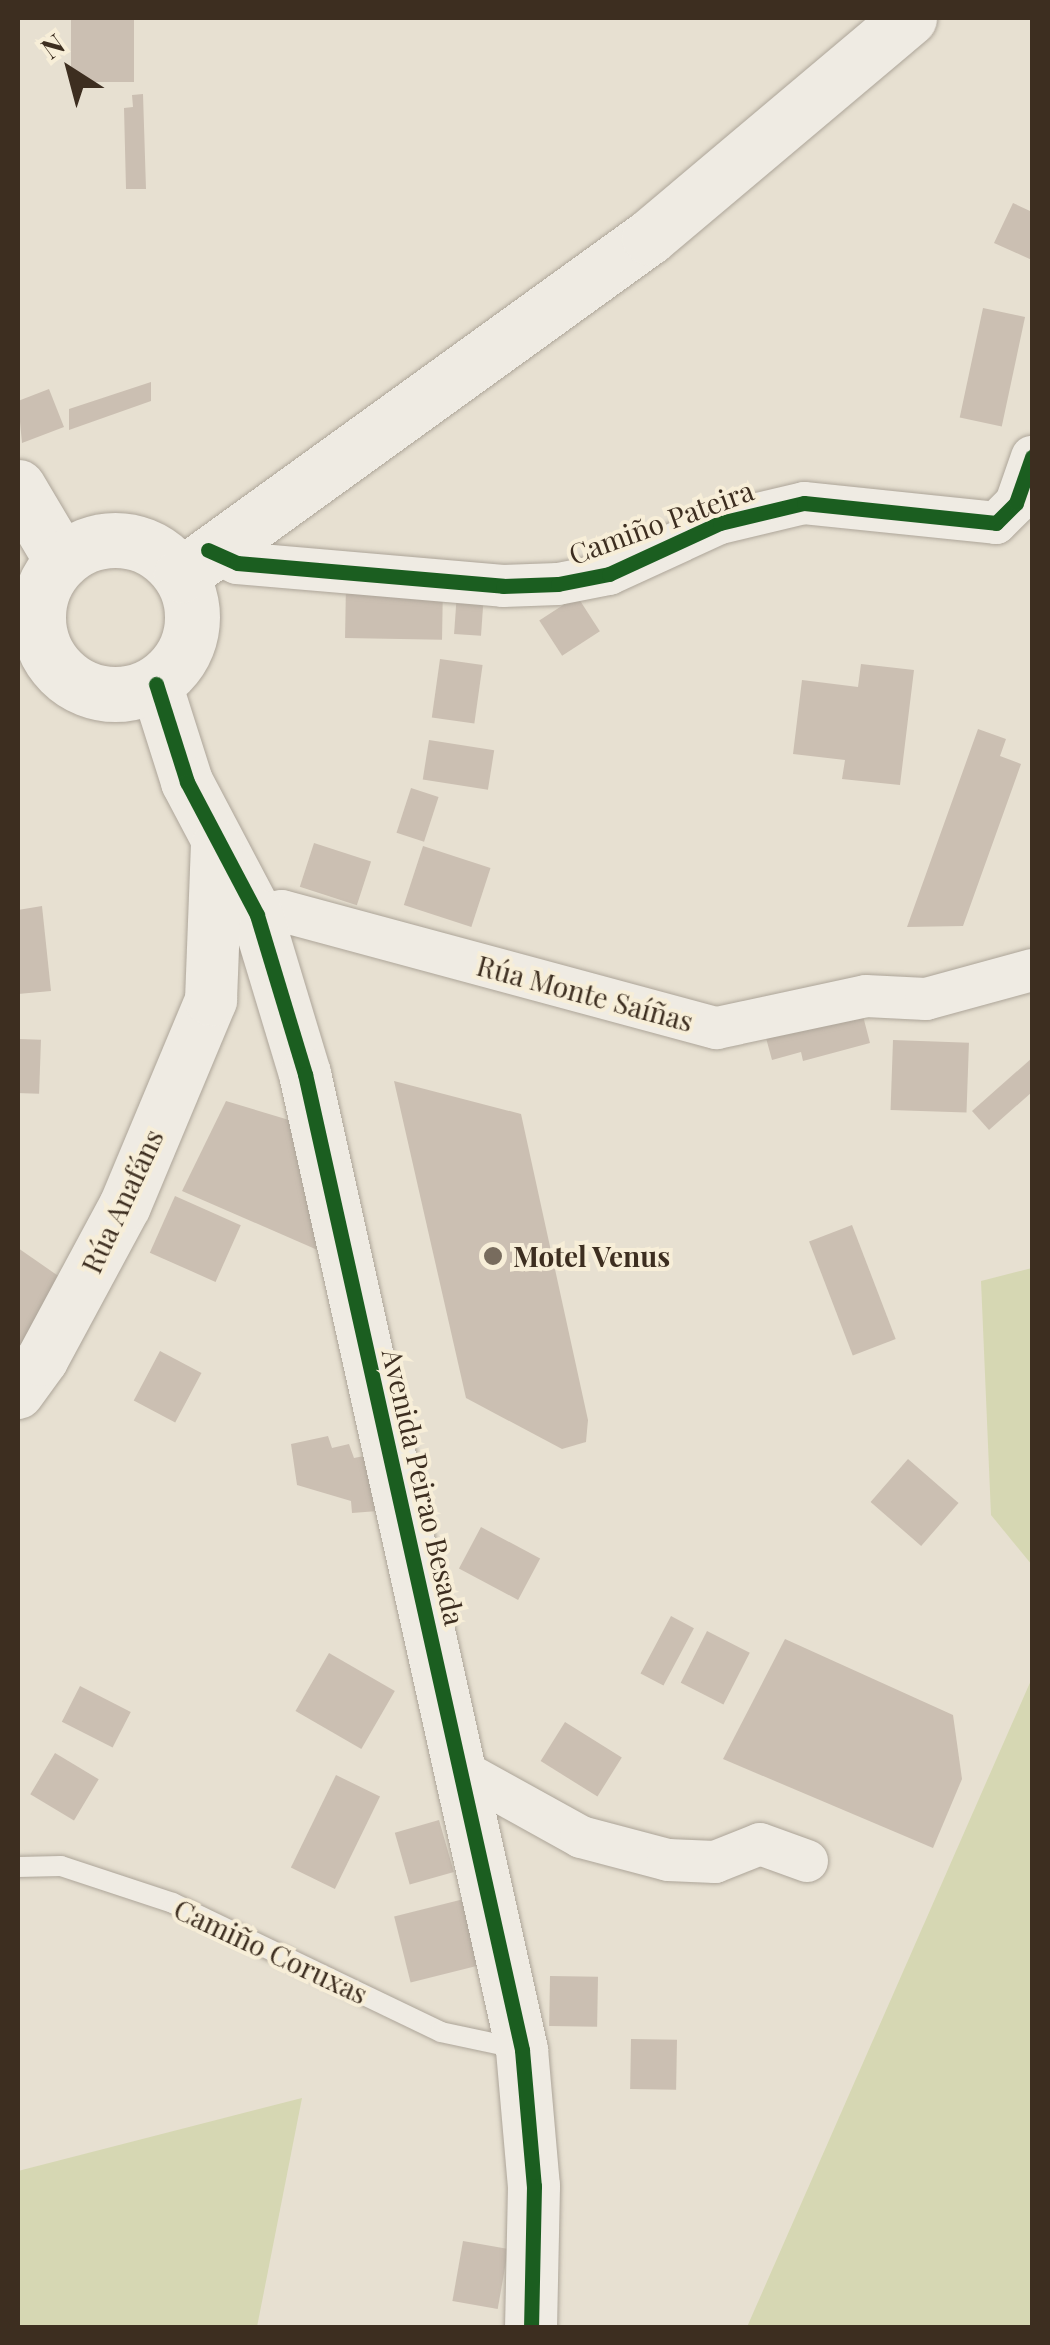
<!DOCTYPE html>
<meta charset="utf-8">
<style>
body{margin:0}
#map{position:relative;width:1050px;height:2345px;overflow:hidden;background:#e7e0d1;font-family:"Playfair Display",serif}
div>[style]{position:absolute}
.green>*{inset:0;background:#d6d7b3}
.building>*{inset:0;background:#cbbfb2;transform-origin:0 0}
.roads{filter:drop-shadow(0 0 2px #ada599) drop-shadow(0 0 2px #ada599)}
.service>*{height:20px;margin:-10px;padding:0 10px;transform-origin:10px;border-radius:10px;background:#efebe3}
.minor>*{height:42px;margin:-21px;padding:0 21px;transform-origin:21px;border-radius:21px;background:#efebe3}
.tertiary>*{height:52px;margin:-26px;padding:0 26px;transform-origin:26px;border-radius:26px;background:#efebe3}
.secondary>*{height:55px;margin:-27.5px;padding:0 27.5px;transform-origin:27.5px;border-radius:27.5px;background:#efebe3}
.secondary>.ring{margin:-27.5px;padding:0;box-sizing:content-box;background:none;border:55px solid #efebe3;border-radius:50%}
.cycleway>*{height:15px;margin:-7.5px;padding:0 7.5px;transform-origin:7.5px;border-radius:7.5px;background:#1b5e20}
.dots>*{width:28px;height:28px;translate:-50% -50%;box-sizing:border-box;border:5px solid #f7eed8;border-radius:50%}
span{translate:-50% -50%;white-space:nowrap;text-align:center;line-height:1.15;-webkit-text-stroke:8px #f7eed8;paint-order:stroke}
.street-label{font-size:28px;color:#3d2e20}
.poi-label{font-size:28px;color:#3d2e20;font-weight:700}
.left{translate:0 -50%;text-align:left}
.frame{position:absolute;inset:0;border:20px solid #3d2e20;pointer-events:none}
.north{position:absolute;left:20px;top:20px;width:100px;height:100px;-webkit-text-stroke:8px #f7eed8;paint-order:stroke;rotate:324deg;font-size:28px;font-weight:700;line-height:40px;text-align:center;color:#3d2e20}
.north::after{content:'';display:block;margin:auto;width:35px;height:45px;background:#3d2e20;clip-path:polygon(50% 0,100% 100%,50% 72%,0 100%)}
</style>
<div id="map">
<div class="green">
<i style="clip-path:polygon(1032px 1268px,1032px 1565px,991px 1515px,981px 1281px)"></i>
<i style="clip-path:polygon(1032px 1678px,1032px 2327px,747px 2327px)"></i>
<i style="clip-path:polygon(302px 2098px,257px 2327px,18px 2327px,18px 2171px)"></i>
</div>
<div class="building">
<i style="left:71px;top:18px;width:63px;height:64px"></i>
<i style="clip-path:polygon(143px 94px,146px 189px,126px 189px,124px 108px,133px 107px,132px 95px)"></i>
<i style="clip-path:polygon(1013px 203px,1030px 211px,1032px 205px,1032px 260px,994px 243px)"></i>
<i style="left:983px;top:308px;width:43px;height:112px;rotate:12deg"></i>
<i style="clip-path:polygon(151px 382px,151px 401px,69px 430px,69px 409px)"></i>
<i style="clip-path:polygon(49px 389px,64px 427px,22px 443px,18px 401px)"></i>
<i style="left:346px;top:583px;width:97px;height:55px;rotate:1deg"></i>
<i style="left:457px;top:592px;width:27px;height:42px;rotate:4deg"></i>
<i style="left:577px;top:596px;width:42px;height:45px;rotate:57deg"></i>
<i style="left:440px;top:659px;width:43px;height:59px;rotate:8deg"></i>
<i style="clip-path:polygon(861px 664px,914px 670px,900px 785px,842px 779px,845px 760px,793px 754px,802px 680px,858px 687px)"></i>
<i style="clip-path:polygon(978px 729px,1006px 739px,1000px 756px,1021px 764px,963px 926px,907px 927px)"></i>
<i style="left:429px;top:740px;width:66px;height:40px;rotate:9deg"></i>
<i style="left:411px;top:788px;width:29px;height:47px;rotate:18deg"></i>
<i style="left:314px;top:843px;width:60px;height:46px;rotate:18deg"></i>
<i style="left:423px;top:846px;width:71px;height:62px;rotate:18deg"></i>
<i style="clip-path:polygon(42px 906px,51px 991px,18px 994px,18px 910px)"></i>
<i style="clip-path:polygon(862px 1012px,870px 1043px,803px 1061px,801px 1052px,772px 1060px,766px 1038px)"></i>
<i style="left:18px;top:1039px;width:23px;height:54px;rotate:2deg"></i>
<i style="left:893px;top:1040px;width:76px;height:70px;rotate:2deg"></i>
<i style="clip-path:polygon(1032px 1058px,1032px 1092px,989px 1130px,972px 1111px)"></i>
<i style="clip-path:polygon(394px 1081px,521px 1114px,588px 1420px,586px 1442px,562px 1449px,466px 1398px)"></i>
<i style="clip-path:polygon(226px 1101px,299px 1123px,329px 1255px,182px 1191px)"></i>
<i style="left:175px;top:1196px;width:72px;height:62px;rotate:24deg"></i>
<i style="left:852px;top:1225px;width:122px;height:46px;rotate:69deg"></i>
<i style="clip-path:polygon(18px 1248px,67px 1282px,18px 1355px)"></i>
<i style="left:160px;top:1351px;width:47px;height:56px;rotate:28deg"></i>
<i style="clip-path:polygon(328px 1436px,332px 1448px,349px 1444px,354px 1458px,369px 1455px,378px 1511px,352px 1513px,351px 1501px,297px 1485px,291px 1444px)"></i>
<i style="left:908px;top:1459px;width:67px;height:57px;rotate:41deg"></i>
<i style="left:481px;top:1527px;width:67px;height:47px;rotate:28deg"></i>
<i style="left:671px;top:1616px;width:26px;height:65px;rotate:28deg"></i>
<i style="left:707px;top:1631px;width:48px;height:58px;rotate:27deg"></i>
<i style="clip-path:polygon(785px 1639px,953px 1715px,962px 1779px,933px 1848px,723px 1759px)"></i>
<i style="left:329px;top:1653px;width:76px;height:67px;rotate:30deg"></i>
<i style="left:80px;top:1686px;width:57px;height:40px;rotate:27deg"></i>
<i style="left:565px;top:1722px;width:67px;height:46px;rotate:32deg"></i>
<i style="left:55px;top:1753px;width:51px;height:48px;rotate:31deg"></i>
<i style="left:336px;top:1775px;width:49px;height:103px;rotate:26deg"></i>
<i style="left:439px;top:1820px;width:54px;height:46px;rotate:74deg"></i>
<i style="left:464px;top:1899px;width:68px;height:72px;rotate:76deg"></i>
<i style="left:550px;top:1976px;width:48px;height:50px;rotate:1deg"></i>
<i style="left:631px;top:2039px;width:46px;height:50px;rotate:1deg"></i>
<i style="left:463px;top:2241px;width:46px;height:61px;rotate:10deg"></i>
</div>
<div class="roads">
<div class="service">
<i style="left:18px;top:1867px;width:43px;rotate:-1.3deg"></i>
<i style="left:61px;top:1866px;width:118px;rotate:18.3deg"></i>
<i style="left:173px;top:1903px;width:297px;rotate:25.7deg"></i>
<i style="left:441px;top:2032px;width:81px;rotate:12.1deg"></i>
</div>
<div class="minor">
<i style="left:208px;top:550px;width:32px;rotate:24deg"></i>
<i style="left:237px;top:563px;width:267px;rotate:4.9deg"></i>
<i style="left:503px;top:586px;width:55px;rotate:-2.1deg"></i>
<i style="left:558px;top:584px;width:52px;rotate:-11.1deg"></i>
<i style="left:609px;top:574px;width:122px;rotate:-24.7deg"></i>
<i style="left:720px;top:523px;width:86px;rotate:-13.4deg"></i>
<i style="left:804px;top:503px;width:193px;rotate:5.9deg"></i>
<i style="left:996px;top:523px;width:28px;rotate:-45deg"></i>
<i style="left:1016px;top:503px;width:49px;rotate:-70.8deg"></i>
<i style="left:18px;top:623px;width:20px"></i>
<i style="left:257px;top:915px;width:25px;rotate:-9deg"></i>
<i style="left:282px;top:911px;width:450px;rotate:15.1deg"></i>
<i style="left:717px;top:1028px;width:152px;rotate:-12.1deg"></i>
<i style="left:866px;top:996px;width:60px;rotate:2.9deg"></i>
<i style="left:926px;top:999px;width:110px;rotate:-15.3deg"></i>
<i style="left:462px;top:1771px;width:136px;rotate:29deg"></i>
<i style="left:581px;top:1837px;width:90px;rotate:14.8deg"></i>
<i style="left:668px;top:1860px;width:47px;rotate:2.4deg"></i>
<i style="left:715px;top:1862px;width:48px;rotate:-21.8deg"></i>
<i style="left:760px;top:1844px;width:50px;rotate:19.9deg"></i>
</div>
<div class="tertiary">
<i style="left:156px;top:684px;width:103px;rotate:72.4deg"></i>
<i style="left:187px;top:782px;width:150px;rotate:62.2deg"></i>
<i style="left:257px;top:915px;width:166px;rotate:73.2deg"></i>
<i style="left:305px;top:1074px;width:1000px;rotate:77.46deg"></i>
<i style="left:522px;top:2050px;width:137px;rotate:85deg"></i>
<i style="left:534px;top:2186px;width:142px;rotate:91.2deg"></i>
<i style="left:18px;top:1393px;width:41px;rotate:-54deg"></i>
<i style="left:42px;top:1360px;width:175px;rotate:-61.7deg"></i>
<i style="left:125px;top:1206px;width:223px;rotate:-67.3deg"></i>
<i style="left:211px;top:1000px;width:154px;rotate:-87.8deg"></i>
</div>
<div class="secondary">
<i style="left:18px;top:487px;width:86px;rotate:59.3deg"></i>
<i class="ring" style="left:38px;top:540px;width:99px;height:99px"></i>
<i style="left:181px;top:575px;width:577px;rotate:-35.84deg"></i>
<i style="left:649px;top:237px;width:340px;rotate:-40.1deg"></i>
</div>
</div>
<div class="cycleway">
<i style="left:208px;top:550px;width:32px;rotate:24deg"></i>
<i style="left:237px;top:563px;width:267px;rotate:4.9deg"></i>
<i style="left:503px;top:586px;width:55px;rotate:-2.1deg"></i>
<i style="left:558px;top:584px;width:52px;rotate:-11.1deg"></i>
<i style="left:609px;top:574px;width:122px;rotate:-24.7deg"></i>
<i style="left:720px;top:523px;width:86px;rotate:-13.4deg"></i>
<i style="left:804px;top:503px;width:193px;rotate:5.9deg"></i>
<i style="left:996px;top:523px;width:28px;rotate:-45deg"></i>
<i style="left:1016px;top:503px;width:49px;rotate:-70.8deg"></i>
<i style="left:156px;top:684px;width:103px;rotate:72.4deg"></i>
<i style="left:187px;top:782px;width:150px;rotate:62.2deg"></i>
<i style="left:257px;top:915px;width:166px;rotate:73.2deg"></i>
<i style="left:305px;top:1074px;width:1000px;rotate:77.46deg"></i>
<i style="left:522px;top:2050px;width:137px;rotate:85deg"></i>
<i style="left:534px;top:2186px;width:142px;rotate:91.2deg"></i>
</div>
<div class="dots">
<i style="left:493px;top:1256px;background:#786c5e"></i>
</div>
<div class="street-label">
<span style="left:661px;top:522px;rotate:-20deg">Camiño Pateira</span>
<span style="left:585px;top:993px;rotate:15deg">Rúa Monte Saíñas</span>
<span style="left:122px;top:1201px;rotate:-65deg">Rúa Anafáns</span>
<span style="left:424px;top:1487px;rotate:77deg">Avenida Peirao Besada</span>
<span style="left:271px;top:1951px;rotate:25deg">Camiño Coruxas</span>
</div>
<div class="poi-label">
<span class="left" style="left:513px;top:1256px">Motel Venus</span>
</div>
<div class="frame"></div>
<div class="north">N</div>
</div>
